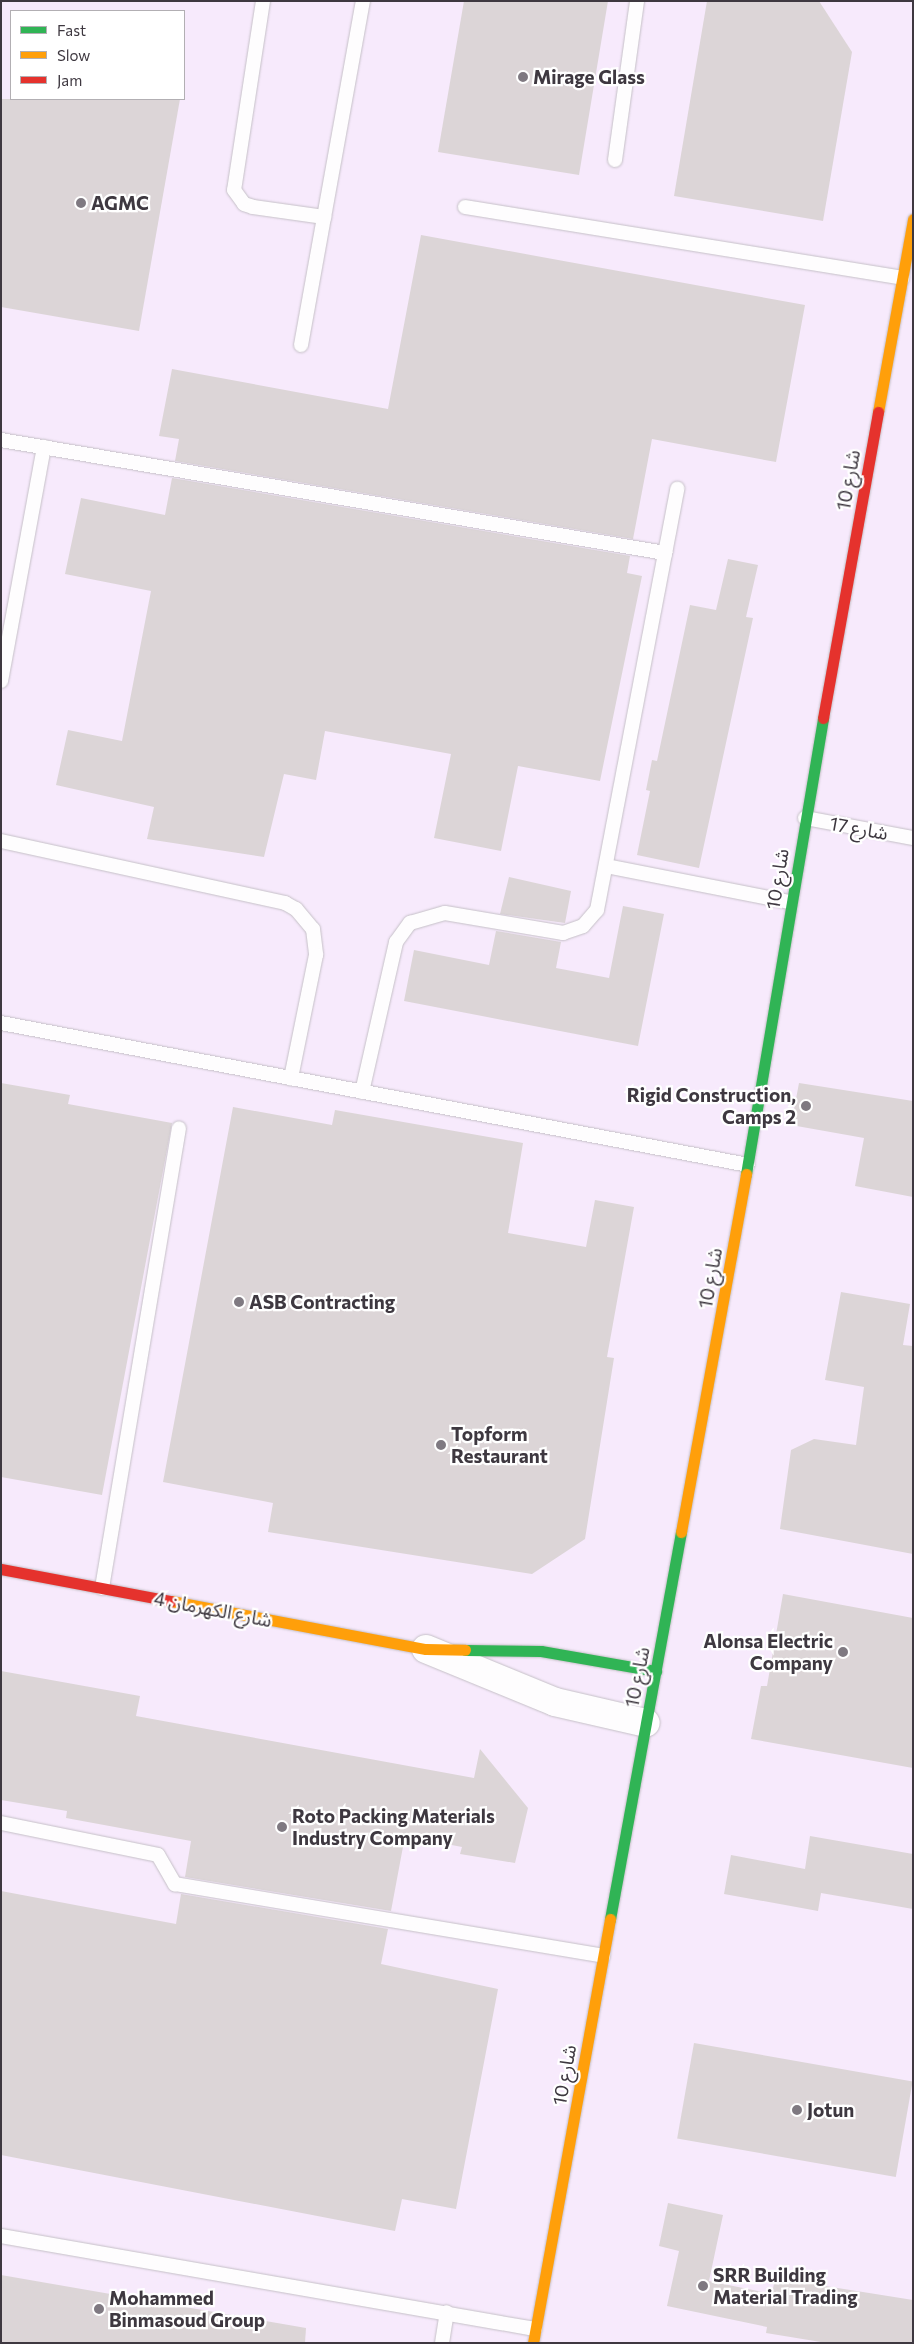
<!DOCTYPE html>
<meta charset="utf-8">
<style>
body{margin:0}
#map{position:relative;width:914px;height:2344px;overflow:hidden;background:#f8f2fa;font-family:Commissioner,"Noto Sans Arabic",sans-serif}
div>[style]{position:absolute}
.built>*{inset:0;background:#f7eafc}
.building>*{inset:0;background:#dcd5d7;transform-origin:0 0}
.roads{filter:drop-shadow(0 0 1px #c5c0c7) drop-shadow(0 0 1px #c5c0c7)}
.lane>*{height:14px;margin:-7px;padding:0 7px;transform-origin:7px;border-radius:7px;background:#fefdfe}
.street>*{height:28px;margin:-14px;padding:0 14px;transform-origin:14px;border-radius:14px;background:#fefdfe}
.fast>*{height:11px;margin:-5.5px;padding:0 5.5px;transform-origin:5.5px;border-radius:5.5px;background:#30b455}
.slow>*{height:11px;margin:-5.5px;padding:0 5.5px;transform-origin:5.5px;border-radius:5.5px;background:#ff9f0a}
.jam>*{height:11px;margin:-5.5px;padding:0 5.5px;transform-origin:5.5px;border-radius:5.5px;background:#e5322d}
.dots>*{width:14px;height:14px;translate:-50% -50%;box-sizing:border-box;border:2px solid #fff;border-radius:50%}
span{translate:-50% -50%;white-space:nowrap;text-align:center;line-height:1.15;-webkit-text-stroke:4.5px #fff;paint-order:stroke}
.poi-label{font-size:19px;color:#3e3840;font-weight:700}
.left{translate:0 -50%;text-align:left}
.right{translate:-100% -50%;text-align:right}
.street-label{font-size:19px;color:#3e3840}
.frame{position:absolute;inset:0;border:2px solid #3e3840;pointer-events:none}
.legend{position:absolute;left:10px;top:10px;width:175px;height:90px;box-sizing:border-box;background:#fff;border:1px solid #b2afb3;margin:0;padding:6px 9px;list-style:none;font-size:15px;color:#3e3840}
.legend li{display:flex;align-items:center;gap:10px;height:25px}
.legend b{width:25px;border:1px solid #b2afb3}
</style>
<div id="map">
<div class="built">
<i style="clip-path:polygon(evenodd,1px 1px,913px 1px,913px 2343px,1px 2343px,1px 1px,11px 11px,184px 11px,184px 99px,11px 99px,11px 11px)"></i>
</div>
<div class="building">
<i style="clip-path:polygon(464px 1px,608px 1px,579px 175px,438px 152px)"></i>
<i style="clip-path:polygon(707px 1px,819px 1px,852px 52px,823px 221px,674px 196px)"></i>
<i style="clip-path:polygon(1px 99px,180px 99px,139px 331px,1px 307px)"></i>
<i style="clip-path:polygon(421px 235px,805px 305px,776px 462px,652px 439px,633px 539px,175px 461px,179px 439px,159px 436px,172px 369px,388px 409px)"></i>
<i style="clip-path:polygon(172px 478px,630px 556px,627px 573px,642px 576px,600px 781px,518px 766px,501px 851px,434px 838px,451px 754px,325px 731px,316px 780px,284px 774px,264px 857px,147px 839px,154px 807px,56px 785px,68px 730px,122px 741px,151px 591px,65px 574px,81px 498px,165px 515px)"></i>
<i style="clip-path:polygon(728px 559px,758px 565px,746px 617px,753px 618px,699px 868px,637px 855px,650px 791px,646px 790px,652px 760px,657px 761px,690px 605px,716px 610px)"></i>
<i style="clip-path:polygon(509px 877px,571px 891px,565px 923px,500px 914px)"></i>
<i style="clip-path:polygon(623px 906px,664px 914px,638px 1046px,404px 1001px,414px 950px,489px 965px,496px 931px,561px 942px,556px 968px,609px 978px)"></i>
<i style="clip-path:polygon(1px 1083px,70px 1095px,68px 1104px,172px 1123px,102px 1495px,1px 1477px)"></i>
<i style="clip-path:polygon(799px 1083px,913px 1101px,913px 1197px,855px 1186px,864px 1138px,791px 1125px)"></i>
<i style="clip-path:polygon(233px 1107px,332px 1125px,335px 1110px,523px 1143px,508px 1233px,586px 1247px,595px 1200px,634px 1207px,607px 1357px,614px 1358px,585px 1539px,532px 1574px,268px 1532px,273px 1503px,163px 1482px)"></i>
<i style="clip-path:polygon(841px 1292px,910px 1304px,903px 1345px,913px 1346px,913px 1554px,780px 1529px,791px 1450px,814px 1439px,856px 1445px,864px 1387px,825px 1380px)"></i>
<i style="clip-path:polygon(783px 1594px,913px 1618px,913px 1768px,751px 1739px,761px 1686px,767px 1686px)"></i>
<i style="clip-path:polygon(1px 1671px,140px 1696px,136px 1716px,474px 1778px,480px 1749px,528px 1808px,515px 1863px,460px 1854px,462px 1847px,405px 1836px,391px 1911px,185px 1877px,191px 1841px,66px 1818px,67px 1811px,1px 1800px)"></i>
<i style="clip-path:polygon(810px 1836px,913px 1854px,913px 1909px,821px 1893px,818px 1911px,724px 1894px,731px 1855px,805px 1869px)"></i>
<i style="clip-path:polygon(1px 1891px,176px 1924px,181px 1894px,388px 1929px,381px 1964px,498px 1989px,456px 2209px,402px 2199px,395px 2231px,1px 2155px)"></i>
<i style="left:694px;top:2043px;width:222px;height:97px;rotate:10deg"></i>
<i style="clip-path:polygon(668px 2203px,723px 2215px,709px 2281px,772px 2294px,775px 2278px,913px 2300px,913px 2343px,827px 2343px,766px 2333px,767px 2327px,667px 2306px,679px 2251px,659px 2246px)"></i>
<i style="clip-path:polygon(1px 2275px,306px 2328px,305px 2343px,1px 2343px)"></i>
</div>
<div class="roads">
<div class="lane">
<i style="left:263px;top:1px;width:191px;rotate:98.7deg"></i>
<i style="left:234px;top:190px;width:17px;rotate:54deg"></i>
<i style="left:244px;top:204px;width:9px;rotate:18deg"></i>
<i style="left:253px;top:207px;width:72px;rotate:8deg"></i>
<i style="left:615px;top:160px;width:161px;rotate:-82.1deg"></i>
<i style="left:465px;top:207px;width:443px;rotate:9.2deg"></i>
<i style="left:301px;top:345px;width:350px;rotate:-79.8deg"></i>
<i style="left:1px;top:440px;width:674px;rotate:9.66deg"></i>
<i style="left:1px;top:681px;width:238px;rotate:-79.6deg"></i>
<i style="left:805px;top:818px;width:110px;rotate:10.5deg"></i>
<i style="left:1px;top:841px;width:291px;rotate:12.3deg"></i>
<i style="left:285px;top:903px;width:13px;rotate:29deg"></i>
<i style="left:296px;top:909px;width:26px;rotate:50deg"></i>
<i style="left:313px;top:929px;width:26px;rotate:83deg"></i>
<i style="left:316px;top:955px;width:126px;rotate:101.5deg"></i>
<i style="left:606px;top:866px;width:187px;rotate:11.1deg"></i>
<i style="left:1px;top:1023px;width:760px;rotate:10.76deg"></i>
<i style="left:362px;top:1092px;width:154px;rotate:-77.2deg"></i>
<i style="left:396px;top:942px;width:24px;rotate:-54deg"></i>
<i style="left:410px;top:923px;width:36px;rotate:-16deg"></i>
<i style="left:445px;top:913px;width:120px;rotate:9.6deg"></i>
<i style="left:563px;top:933px;width:21px;rotate:-19deg"></i>
<i style="left:583px;top:926px;width:21px;rotate:-49deg"></i>
<i style="left:597px;top:910px;width:429px;rotate:-79.2deg"></i>
<i style="left:102px;top:1588px;width:466px;rotate:-80.5deg"></i>
<i style="left:1px;top:1823px;width:160px;rotate:11.5deg"></i>
<i style="left:158px;top:1855px;width:34px;rotate:60deg"></i>
<i style="left:175px;top:1884px;width:434px;rotate:9.5deg"></i>
<i style="left:1px;top:2236px;width:542px;rotate:9.88deg"></i>
<i style="left:442px;top:2343px;width:31px;rotate:-81deg"></i>
</div>
<div class="street">
<i style="left:426px;top:1649px;width:139px;rotate:22.3deg"></i>
<i style="left:555px;top:1702px;width:93px;rotate:13deg"></i>
</div>
<div class="fast">
<i style="left:746px;top:1174px;width:462px;rotate:-80.4deg"></i>
<i style="left:465px;top:1650px;width:76px;rotate:0.8deg"></i>
<i style="left:541px;top:1651px;width:117px;rotate:9.9deg"></i>
<i style="left:610px;top:1919px;width:393px;rotate:-79.6deg"></i>
</div>
<div class="slow">
<i style="left:878px;top:412px;width:196px;rotate:-79.7deg"></i>
<i style="left:681px;top:1532px;width:364px;rotate:-79.7deg"></i>
<i style="left:171px;top:1601px;width:259px;rotate:10.7deg"></i>
<i style="left:426px;top:1649px;width:39px;rotate:1deg"></i>
<i style="left:533px;top:2343px;width:431px;rotate:-79.7deg"></i>
</div>
<div class="jam">
<i style="left:823px;top:718px;width:311px;rotate:-79.8deg"></i>
<i style="left:1px;top:1569px;width:173px;rotate:10.7deg"></i>
</div>
</div>
<div class="dots">
<i style="left:523px;top:77px;background:#7f7981"></i>
<i style="left:81px;top:203px;background:#7f7981"></i>
<i style="left:806px;top:1106px;background:#7f7981"></i>
<i style="left:239px;top:1302px;background:#7f7981"></i>
<i style="left:441px;top:1445px;background:#7f7981"></i>
<i style="left:843px;top:1652px;background:#7f7981"></i>
<i style="left:282px;top:1827px;background:#7f7981"></i>
<i style="left:797px;top:2110px;background:#7f7981"></i>
<i style="left:703px;top:2286px;background:#7f7981"></i>
<i style="left:99px;top:2309px;background:#7f7981"></i>
</div>
<div class="poi-label">
<span class="left" style="left:533px;top:77px">Mirage Glass</span>
<span class="left" style="left:91px;top:203px">AGMC</span>
<span class="right" style="left:796px;top:1106px">Rigid Construction,<br>Camps 2</span>
<span class="left" style="left:249px;top:1302px">ASB Contracting</span>
<span class="left" style="left:451px;top:1445px">Topform<br>Restaurant</span>
<span class="right" style="left:833px;top:1652px">Alonsa Electric<br>Company</span>
<span class="left" style="left:292px;top:1827px">Roto Packing Materials<br>Industry Company</span>
<span class="left" style="left:807px;top:2110px">Jotun</span>
<span class="left" style="left:713px;top:2286px">SRR Building<br>Material Trading</span>
<span class="left" style="left:109px;top:2309px">Mohammed<br>Binmasoud Group</span>
</div>
<div class="street-label">
<span style="left:848px;top:480px;rotate:-80deg">شارع 10</span>
<span style="left:859px;top:828px;rotate:10deg">شارع 17</span>
<span style="left:777px;top:879px;rotate:-81deg">شارع 10</span>
<span style="left:710px;top:1278px;rotate:-80deg">شارع 10</span>
<span style="left:213px;top:1609px;rotate:11deg">شارع الكهرمان 4</span>
<span style="left:637px;top:1677px;rotate:-79deg">شارع 10</span>
<span style="left:564px;top:2075px;rotate:-80deg">شارع 10</span>
</div>
<div class="frame"></div>
<ul class="legend">
<li><b style="height:6px;background:#30b455"></b>Fast</li>
<li><b style="height:6px;background:#ff9f0a"></b>Slow</li>
<li><b style="height:6px;background:#e5322d"></b>Jam</li>
</ul>
</div>
